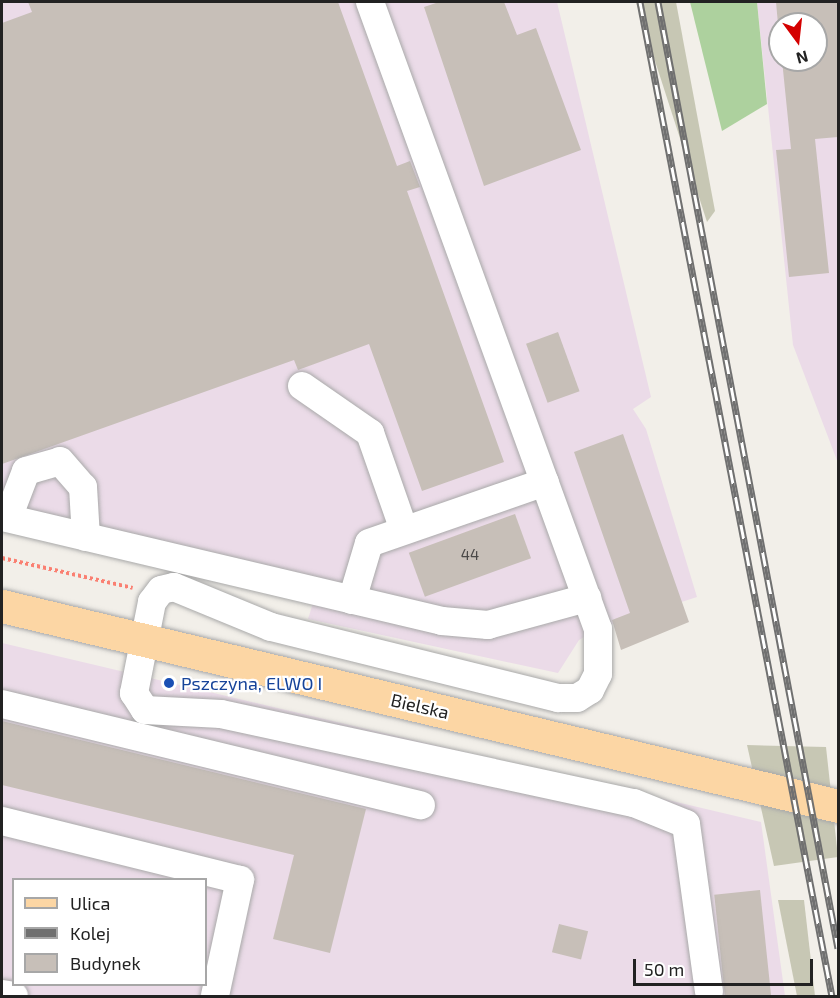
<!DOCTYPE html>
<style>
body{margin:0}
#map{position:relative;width:840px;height:998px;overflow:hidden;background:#f2efe9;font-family:"Exo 2",sans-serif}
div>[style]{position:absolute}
.industrial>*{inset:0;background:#ebdbe8}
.construction>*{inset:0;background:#c7c7b4}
.forest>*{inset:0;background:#add19e}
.building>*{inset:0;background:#c7bfb8;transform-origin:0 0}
.path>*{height:4px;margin-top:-2px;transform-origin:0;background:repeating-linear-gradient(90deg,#fa8072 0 3px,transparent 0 6px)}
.roads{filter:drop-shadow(0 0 2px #a9a9a9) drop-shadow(0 0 2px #a9a9a9)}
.minor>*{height:28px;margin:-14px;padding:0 14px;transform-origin:14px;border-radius:14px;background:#fff}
.major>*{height:33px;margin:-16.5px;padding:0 16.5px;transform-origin:16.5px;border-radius:16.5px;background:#fcd6a4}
.rail>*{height:7px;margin-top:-3.5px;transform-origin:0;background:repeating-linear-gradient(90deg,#fff 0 14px,#707070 0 28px);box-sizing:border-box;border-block:2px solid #707070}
.dots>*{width:16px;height:16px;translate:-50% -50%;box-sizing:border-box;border:3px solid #fff;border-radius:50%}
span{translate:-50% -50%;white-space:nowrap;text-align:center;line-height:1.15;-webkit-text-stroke:4.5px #fff;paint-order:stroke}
.number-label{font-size:15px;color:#4b4948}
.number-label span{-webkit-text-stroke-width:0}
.transit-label{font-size:18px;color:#164399}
.left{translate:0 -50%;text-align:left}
.street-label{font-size:18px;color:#222}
.frame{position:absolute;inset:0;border:3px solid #222;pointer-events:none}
.legend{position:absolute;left:12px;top:878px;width:195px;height:108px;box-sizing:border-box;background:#fff;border:2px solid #a7a7a7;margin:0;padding:8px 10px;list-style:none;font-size:18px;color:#222}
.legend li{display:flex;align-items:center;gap:12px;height:30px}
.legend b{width:30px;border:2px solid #a7a7a7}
.north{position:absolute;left:768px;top:12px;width:60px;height:60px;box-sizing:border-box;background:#fff;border:2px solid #a7a7a7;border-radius:50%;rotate:165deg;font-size:16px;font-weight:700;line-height:24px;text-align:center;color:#222}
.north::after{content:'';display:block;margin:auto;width:21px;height:27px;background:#d40000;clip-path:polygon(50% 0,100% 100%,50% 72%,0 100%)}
.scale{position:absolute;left:633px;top:959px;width:180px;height:27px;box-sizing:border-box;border:3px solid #222;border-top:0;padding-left:8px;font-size:18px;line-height:21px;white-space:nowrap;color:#222;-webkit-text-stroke:4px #fff;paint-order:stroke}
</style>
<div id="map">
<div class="industrial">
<i style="clip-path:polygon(2px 2px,557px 2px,651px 397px,633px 409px,646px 429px,697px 597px,598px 629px,579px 640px,558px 673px,308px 619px,313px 603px,2px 523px)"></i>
<i style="clip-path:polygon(evenodd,757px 2px,838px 2px,838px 463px,793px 345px,757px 2px,780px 24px,816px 24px,816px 60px,780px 60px,780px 24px)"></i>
<i style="clip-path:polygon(evenodd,2px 643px,761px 822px,785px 996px,2px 996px,2px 643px,14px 880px,206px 880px,206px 984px,14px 984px,14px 880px)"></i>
</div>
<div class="construction">
<i style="clip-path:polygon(636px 2px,676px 2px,715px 211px,707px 222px)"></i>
<i style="clip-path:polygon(747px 745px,826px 747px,838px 857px,774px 866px)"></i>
<i style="clip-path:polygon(778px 900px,804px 900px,815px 996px,797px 996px)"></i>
</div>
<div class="forest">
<i style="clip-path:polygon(690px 2px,757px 2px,767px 104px,722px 131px)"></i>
</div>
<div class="building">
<i style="clip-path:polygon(28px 2px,338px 2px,397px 166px,410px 161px,420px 187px,407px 191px,504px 462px,422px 491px,369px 344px,298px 370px,294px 360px,2px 464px,2px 23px,32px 12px)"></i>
<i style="clip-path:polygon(439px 2px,504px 2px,517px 35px,536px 28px,581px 150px,484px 186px,424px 7px)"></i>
<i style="clip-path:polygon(776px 2px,838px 2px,838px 137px,815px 139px,829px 273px,789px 277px,776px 150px,791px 149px,782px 60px,816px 60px,816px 24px,778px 24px)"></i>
<i style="left:558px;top:332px;width:63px;height:34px;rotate:70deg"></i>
<i style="clip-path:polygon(623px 434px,689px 622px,621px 650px,612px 620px,630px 613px,574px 452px)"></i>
<i style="left:515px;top:514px;width:47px;height:113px;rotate:70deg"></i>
<i style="clip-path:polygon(2px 721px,366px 809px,330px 953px,273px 939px,294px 855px,2px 785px)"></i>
<i style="left:760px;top:890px;width:107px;height:46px;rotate:84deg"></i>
<i style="left:559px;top:924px;width:30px;height:29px;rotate:14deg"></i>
</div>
<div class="path">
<i style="left:2px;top:558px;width:134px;rotate:12.9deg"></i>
</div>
<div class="roads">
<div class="minor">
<i style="left:370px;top:2px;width:667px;rotate:70.02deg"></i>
<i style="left:598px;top:629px;width:45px;rotate:90deg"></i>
<i style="left:598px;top:674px;width:18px;rotate:117deg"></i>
<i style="left:590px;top:690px;width:15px;rotate:148deg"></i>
<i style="left:577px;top:698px;width:19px;rotate:180deg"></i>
<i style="left:558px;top:698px;width:296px;rotate:-166.1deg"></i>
<i style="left:271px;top:627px;width:105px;rotate:-157.6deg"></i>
<i style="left:174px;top:587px;width:13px;rotate:167deg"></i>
<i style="left:161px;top:590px;width:15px;rotate:127deg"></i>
<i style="left:152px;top:602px;width:93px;rotate:101.2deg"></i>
<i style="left:134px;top:693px;width:20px;rotate:57deg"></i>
<i style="left:145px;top:710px;width:76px;rotate:3deg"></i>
<i style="left:221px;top:714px;width:422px;rotate:12.2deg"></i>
<i style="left:634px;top:803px;width:56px;rotate:22deg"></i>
<i style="left:686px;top:824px;width:169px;rotate:82.2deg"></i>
<i style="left:302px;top:386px;width:83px;rotate:34.7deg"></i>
<i style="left:370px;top:433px;width:103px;rotate:70.7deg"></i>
<i style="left:2px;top:517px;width:452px;rotate:13.3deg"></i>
<i style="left:442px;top:621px;width:46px;rotate:5deg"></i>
<i style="left:488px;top:625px;width:103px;rotate:-15.3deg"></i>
<i style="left:8px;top:518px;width:50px;rotate:-69deg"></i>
<i style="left:26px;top:471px;width:35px;rotate:-16deg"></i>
<i style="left:60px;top:461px;width:35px;rotate:49deg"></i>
<i style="left:83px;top:487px;width:50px;rotate:86.6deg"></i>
<i style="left:352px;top:600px;width:59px;rotate:-73.4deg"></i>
<i style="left:369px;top:543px;width:186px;rotate:-19.1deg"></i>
<i style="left:2px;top:704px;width:431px;rotate:13.6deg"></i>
<i style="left:2px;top:821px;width:245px;rotate:13.9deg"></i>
<i style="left:240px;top:880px;width:119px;rotate:102.2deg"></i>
<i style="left:2px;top:994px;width:12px;rotate:9deg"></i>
</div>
<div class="major">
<i style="left:2px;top:606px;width:860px;rotate:13.45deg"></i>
</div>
</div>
<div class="rail">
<i style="left:640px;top:2px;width:1012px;rotate:79.07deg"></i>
<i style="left:658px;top:2px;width:963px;rotate:79.23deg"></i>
</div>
<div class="dots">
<i style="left:169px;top:683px;background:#1a4fb4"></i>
</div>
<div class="number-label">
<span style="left:470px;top:555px">44</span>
</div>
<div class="transit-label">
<span class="left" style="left:181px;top:683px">Pszczyna, ELWO I</span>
</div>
<div class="street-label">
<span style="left:420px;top:706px;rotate:13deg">Bielska</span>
</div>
<div class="frame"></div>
<ul class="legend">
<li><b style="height:8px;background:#fcd6a4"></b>Ulica</li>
<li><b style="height:8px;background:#707070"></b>Kolej</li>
<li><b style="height:16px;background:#c7bfb8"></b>Budynek</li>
</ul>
<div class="north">N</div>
<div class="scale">50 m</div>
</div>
